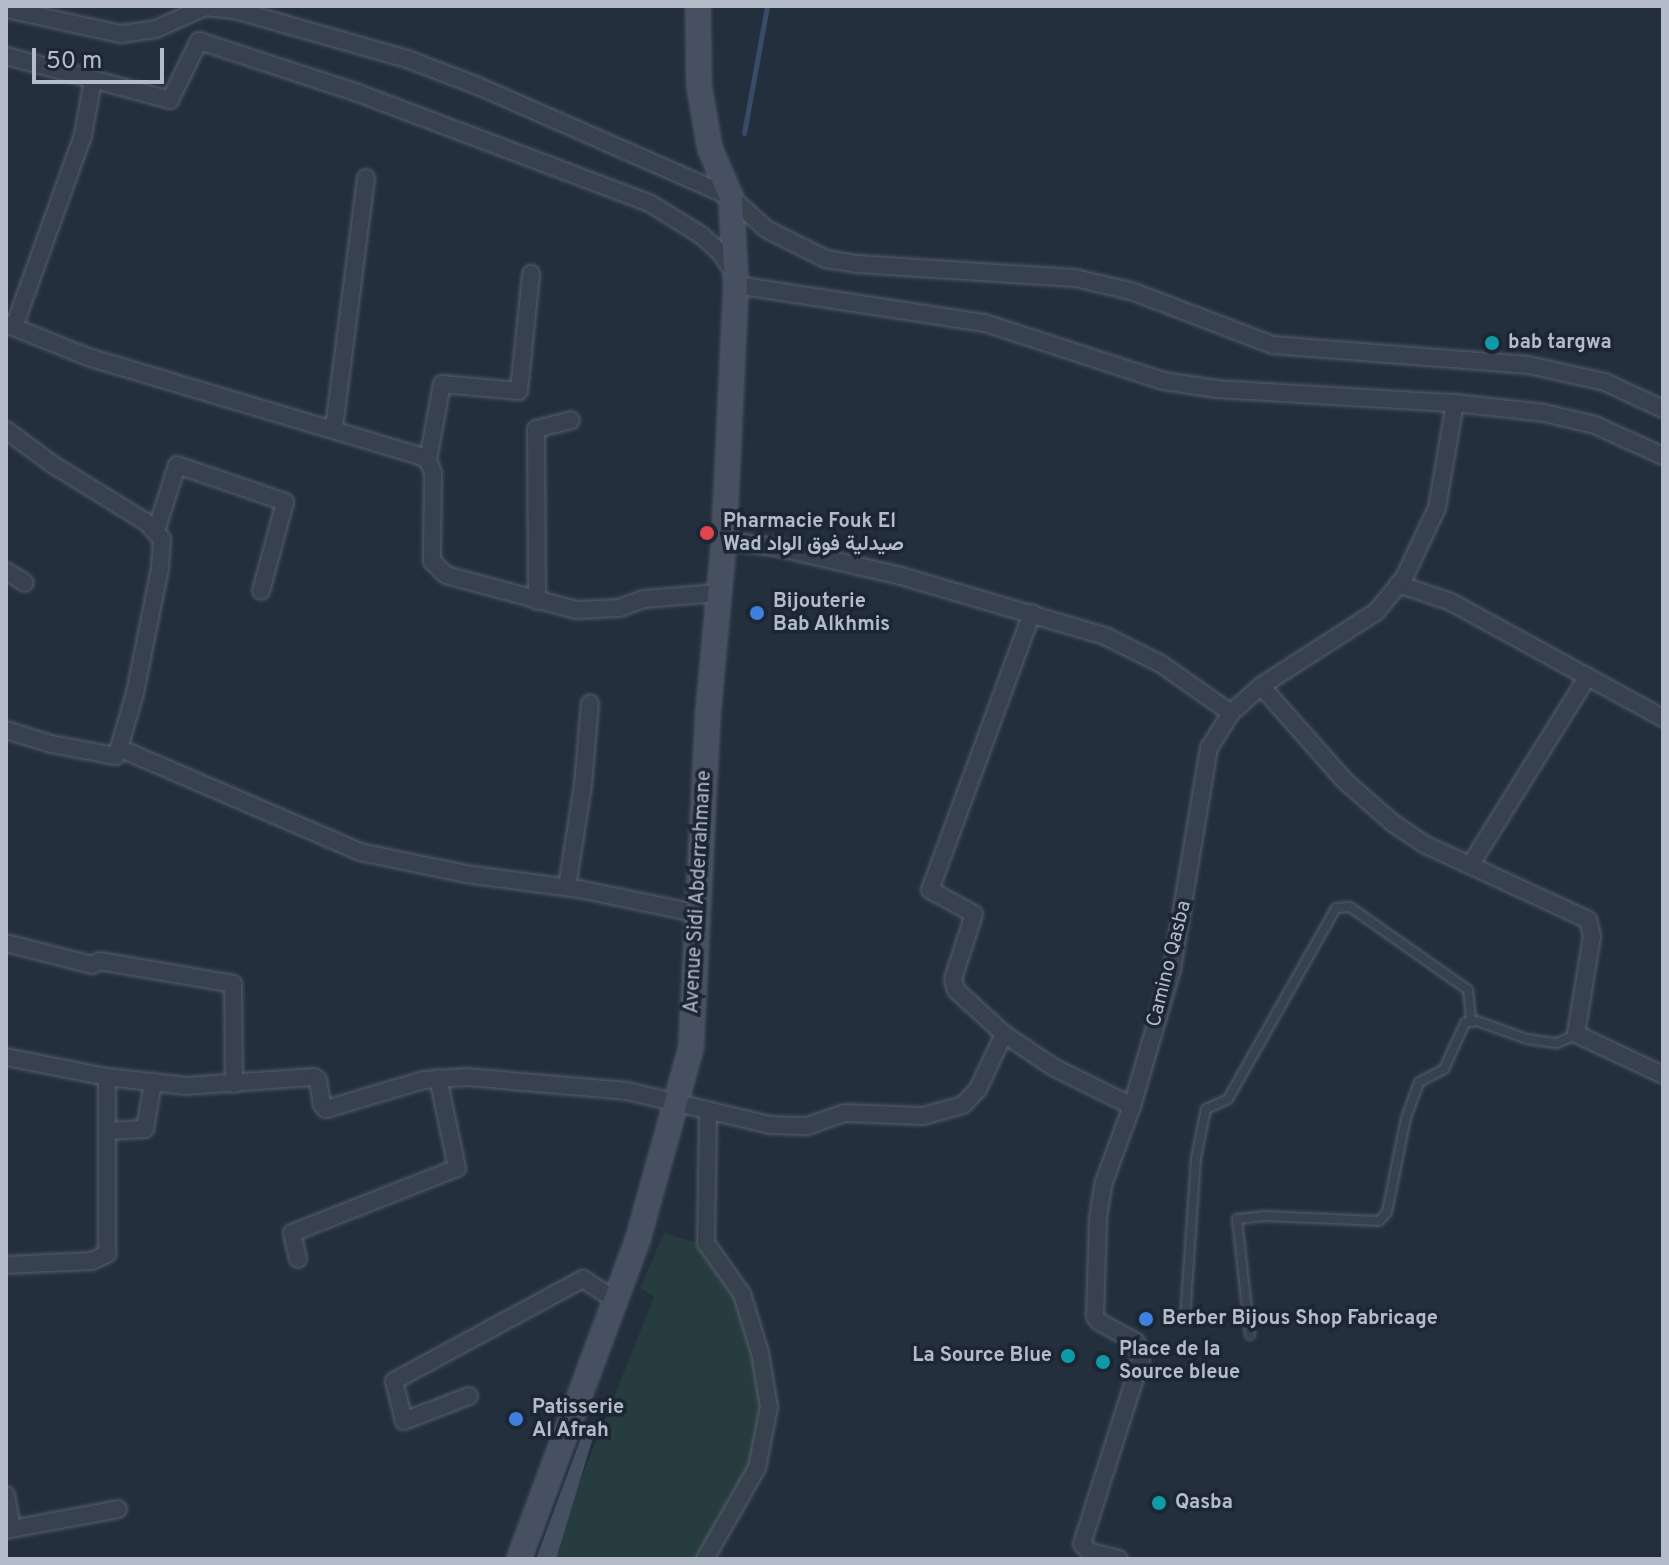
<!DOCTYPE html>
<meta charset="utf-8">
<style>
body{margin:0}
#map{position:relative;width:1669px;height:1565px;overflow:hidden;background:#242f3e;font-family:Overpass,Vazirmatn,sans-serif}
div>[style]{position:absolute}
.green>*{inset:0;background:#263c3f}
.stream>*{height:5px;margin:-2.5px;padding:0 2.5px;transform-origin:2.5px;border-radius:2.5px;background:#394c67}
.building>*{inset:0;background:#455162}
.roads{filter:drop-shadow(0 0 2px #565f6c) drop-shadow(0 0 2px #565f6c)}
.lane>*{height:8px;margin:-4px;padding:0 4px;transform-origin:4px;border-radius:4px;background:#38414e}
.street>*{height:16px;margin:-8px;padding:0 8px;transform-origin:8px;border-radius:8px;background:#38414e}
.secondary>*{height:22px;margin:-11px;padding:0 11px;transform-origin:11px;border-radius:11px;background:#465061}
.dots>*{width:22px;height:22px;translate:-50% -50%;box-sizing:border-box;border:4px solid #1d2633;border-radius:50%}
span{translate:-50% -50%;white-space:nowrap;text-align:center;line-height:1.15;-webkit-text-stroke:7px #1d2633;paint-order:stroke}
.poi-label{font-size:20px;color:#b4bcc9;font-weight:700}
.left{translate:0 -50%;text-align:left}
.right{translate:-100% -50%;text-align:right}
.street-label{font-size:20px;color:#b4bcc9}
.frame{position:absolute;inset:0;border:8px solid #b4bcc9;pointer-events:none}
.scale{position:absolute;left:32px;top:48px;width:132px;height:36px;box-sizing:border-box;border:4px solid #b4bcc9;border-top:0;padding-left:10px;font-size:24px;line-height:28px;white-space:nowrap;color:#b4bcc9;-webkit-text-stroke:6px #1d2633;paint-order:stroke}
</style>
<div id="map">
<div class="green">
<i style="clip-path:polygon(664px 1233px,701px 1244px,740px 1294px,766px 1380px,751px 1465px,708px 1559px,555px 1559px,570px 1506px,654px 1297px,640px 1288px)"></i>
</div>
<div class="stream">
<i style="left:744px;top:133px;width:129px;rotate:-79.7deg"></i>
</div>
<div class="building">
<i style="clip-path:polygon(585px 1427px,595px 1431px,556px 1559px,536px 1559px)"></i>
</div>
<div class="roads">
<div class="lane">
<i style="left:1185px;top:1319px;width:161px;rotate:-86.1deg"></i>
<i style="left:1196px;top:1158px;width:50px;rotate:-78.5deg"></i>
<i style="left:1206px;top:1109px;width:24px;rotate:-24deg"></i>
<i style="left:1228px;top:1099px;width:219px;rotate:-60.5deg"></i>
<i style="left:1336px;top:908px;width:14px;rotate:-4deg"></i>
<i style="left:1350px;top:907px;width:144px;rotate:35.1deg"></i>
<i style="left:1468px;top:990px;width:30px;rotate:84deg"></i>
<i style="left:1250px;top:1335px;width:117px;rotate:-96.4deg"></i>
<i style="left:1237px;top:1219px;width:27px;rotate:-6deg"></i>
<i style="left:1264px;top:1216px;width:115px;rotate:2.5deg"></i>
<i style="left:1379px;top:1221px;width:12px;rotate:-48deg"></i>
<i style="left:1387px;top:1212px;width:96px;rotate:-78.6deg"></i>
<i style="left:1406px;top:1118px;width:38px;rotate:-70deg"></i>
<i style="left:1419px;top:1082px;width:28px;rotate:-27deg"></i>
<i style="left:1444px;top:1069px;width:51px;rotate:-65.5deg"></i>
<i style="left:1465px;top:1023px;width:12px;rotate:-9deg"></i>
<i style="left:1477px;top:1021px;width:53px;rotate:19.8deg"></i>
<i style="left:1527px;top:1039px;width:30px;rotate:8deg"></i>
<i style="left:1557px;top:1043px;width:21px;rotate:-23deg"></i>
</div>
<div class="street">
<i style="left:6px;top:9px;width:118px;rotate:12.3deg"></i>
<i style="left:121px;top:34px;width:35px;rotate:-8deg"></i>
<i style="left:156px;top:29px;width:54px;rotate:-24.2deg"></i>
<i style="left:205px;top:7px;width:30px;rotate:6deg"></i>
<i style="left:235px;top:10px;width:179px;rotate:15.9deg"></i>
<i style="left:407px;top:59px;width:76px;rotate:20.8deg"></i>
<i style="left:478px;top:86px;width:276px;rotate:23.7deg"></i>
<i style="left:731px;top:197px;width:47px;rotate:42.4deg"></i>
<i style="left:766px;top:229px;width:67px;rotate:26.6deg"></i>
<i style="left:826px;top:259px;width:31px;rotate:9deg"></i>
<i style="left:857px;top:264px;width:218px;rotate:3.7deg"></i>
<i style="left:1075px;top:278px;width:61px;rotate:13.3deg"></i>
<i style="left:1134px;top:292px;width:149px;rotate:20.9deg"></i>
<i style="left:1273px;top:345px;width:256px;rotate:4.5deg"></i>
<i style="left:1528px;top:365px;width:79px;rotate:12.4deg"></i>
<i style="left:1605px;top:382px;width:64px;rotate:25deg"></i>
<i style="left:6px;top:56px;width:170px;rotate:15deg"></i>
<i style="left:170px;top:100px;width:66px;rotate:-63.8deg"></i>
<i style="left:199px;top:41px;width:167px;rotate:18.1deg"></i>
<i style="left:358px;top:93px;width:313px;rotate:20.7deg"></i>
<i style="left:651px;top:204px;width:59px;rotate:31.8deg"></i>
<i style="left:701px;top:235px;width:25px;rotate:42deg"></i>
<i style="left:720px;top:252px;width:27px;rotate:56deg"></i>
<i style="left:736px;top:285px;width:252px;rotate:8.7deg"></i>
<i style="left:985px;top:323px;width:188px;rotate:18deg"></i>
<i style="left:1164px;top:381px;width:53px;rotate:8.7deg"></i>
<i style="left:1216px;top:389px;width:239px;rotate:3.4deg"></i>
<i style="left:1455px;top:403px;width:90px;rotate:6.4deg"></i>
<i style="left:1544px;top:413px;width:52px;rotate:13.2deg"></i>
<i style="left:1595px;top:425px;width:75px;rotate:24.5deg"></i>
<i style="left:6px;top:324px;width:88px;rotate:21.9deg"></i>
<i style="left:88px;top:357px;width:346px;rotate:16.6deg"></i>
<i style="left:420px;top:456px;width:9px;rotate:27deg"></i>
<i style="left:428px;top:460px;width:14px;rotate:69deg"></i>
<i style="left:433px;top:473px;width:88px;rotate:90.7deg"></i>
<i style="left:432px;top:561px;width:20px;rotate:45deg"></i>
<i style="left:446px;top:575px;width:136px;rotate:15deg"></i>
<i style="left:577px;top:610px;width:42px;rotate:-2.7deg"></i>
<i style="left:619px;top:608px;width:27px;rotate:-20deg"></i>
<i style="left:644px;top:599px;width:73px;rotate:-4.7deg"></i>
<i style="left:14px;top:327px;width:204px;rotate:-70.2deg"></i>
<i style="left:83px;top:135px;width:56px;rotate:-79.7deg"></i>
<i style="left:334px;top:428px;width:252px;rotate:-82.7deg"></i>
<i style="left:6px;top:430px;width:57px;rotate:36.5deg"></i>
<i style="left:52px;top:464px;width:110px;rotate:31.7deg"></i>
<i style="left:146px;top:522px;width:23px;rotate:47deg"></i>
<i style="left:162px;top:539px;width:29px;rotate:94deg"></i>
<i style="left:160px;top:568px;width:127px;rotate:101.3deg"></i>
<i style="left:135px;top:693px;width:57px;rotate:106.2deg"></i>
<i style="left:119px;top:748px;width:262px;rotate:23.3deg"></i>
<i style="left:360px;top:852px;width:108px;rotate:11.7deg"></i>
<i style="left:466px;top:874px;width:114px;rotate:7.6deg"></i>
<i style="left:579px;top:889px;width:124px;rotate:11.7deg"></i>
<i style="left:428px;top:460px;width:77px;rotate:-79.6deg"></i>
<i style="left:442px;top:384px;width:77px;rotate:5.2deg"></i>
<i style="left:519px;top:391px;width:118px;rotate:-84.1deg"></i>
<i style="left:156px;top:531px;width:69px;rotate:-72.3deg"></i>
<i style="left:177px;top:465px;width:114px;rotate:18.9deg"></i>
<i style="left:285px;top:502px;width:92px;rotate:105.1deg"></i>
<i style="left:724px;top:540px;width:57px;rotate:8.1deg"></i>
<i style="left:780px;top:548px;width:124px;rotate:13deg"></i>
<i style="left:901px;top:576px;width:213px;rotate:16.4deg"></i>
<i style="left:1105px;top:636px;width:63px;rotate:26.6deg"></i>
<i style="left:1161px;top:664px;width:85px;rotate:35deg"></i>
<i style="left:6px;top:571px;width:22px;rotate:32deg"></i>
<i style="left:1398px;top:584px;width:56px;rotate:18.8deg"></i>
<i style="left:1451px;top:602px;width:242px;rotate:28.7deg"></i>
<i style="left:537px;top:601px;width:172px;rotate:-90.3deg"></i>
<i style="left:536px;top:429px;width:36px;rotate:-14deg"></i>
<i style="left:1032px;top:613px;width:295px;rotate:110.2deg"></i>
<i style="left:930px;top:890px;width:50px;rotate:28.6deg"></i>
<i style="left:974px;top:914px;width:68px;rotate:107.9deg"></i>
<i style="left:953px;top:979px;width:11px;rotate:75deg"></i>
<i style="left:956px;top:990px;width:65px;rotate:42.5deg"></i>
<i style="left:1004px;top:1034px;width:59px;rotate:34deg"></i>
<i style="left:1053px;top:1067px;width:88px;rotate:26.3deg"></i>
<i style="left:1261px;top:686px;width:127px;rotate:48.5deg"></i>
<i style="left:1345px;top:781px;width:64px;rotate:41.2deg"></i>
<i style="left:1393px;top:823px;width:40px;rotate:34deg"></i>
<i style="left:1426px;top:845px;width:179px;rotate:24.8deg"></i>
<i style="left:1588px;top:920px;width:16px;rotate:76deg"></i>
<i style="left:1592px;top:936px;width:99px;rotate:99.3deg"></i>
<i style="left:1576px;top:1034px;width:96px;rotate:25.2deg"></i>
<i style="left:6px;top:730px;width:47px;rotate:17.3deg"></i>
<i style="left:51px;top:744px;width:66px;rotate:10.5deg"></i>
<i style="left:116px;top:756px;width:9px;rotate:-69deg"></i>
<i style="left:1471px;top:864px;width:219px;rotate:-58.1deg"></i>
<i style="left:567px;top:887px;width:103px;rotate:-81.1deg"></i>
<i style="left:583px;top:785px;width:82px;rotate:-85.1deg"></i>
<i style="left:6px;top:943px;width:89px;rotate:14.3deg"></i>
<i style="left:92px;top:965px;width:9px;rotate:-27deg"></i>
<i style="left:100px;top:961px;width:135px;rotate:9.8deg"></i>
<i style="left:233px;top:984px;width:100px;rotate:89.4deg"></i>
<i style="left:6px;top:1057px;width:103px;rotate:11.2deg"></i>
<i style="left:107px;top:1077px;width:80px;rotate:6.5deg"></i>
<i style="left:186px;top:1086px;width:128px;rotate:-4deg"></i>
<i style="left:314px;top:1077px;width:5px;rotate:37deg"></i>
<i style="left:318px;top:1080px;width:25px;rotate:81deg"></i>
<i style="left:322px;top:1105px;width:6px;rotate:45deg"></i>
<i style="left:326px;top:1109px;width:102px;rotate:-16.5deg"></i>
<i style="left:424px;top:1080px;width:43px;rotate:-4deg"></i>
<i style="left:467px;top:1077px;width:161px;rotate:5deg"></i>
<i style="left:627px;top:1091px;width:147px;rotate:13.4deg"></i>
<i style="left:770px;top:1125px;width:37px;rotate:2deg"></i>
<i style="left:807px;top:1126px;width:39px;rotate:-19deg"></i>
<i style="left:844px;top:1113px;width:79px;rotate:2.2deg"></i>
<i style="left:923px;top:1116px;width:41px;rotate:-15.4deg"></i>
<i style="left:963px;top:1105px;width:22px;rotate:-47deg"></i>
<i style="left:978px;top:1089px;width:61px;rotate:-64.7deg"></i>
<i style="left:108px;top:1131px;width:37px;rotate:-3deg"></i>
<i style="left:145px;top:1129px;width:48px;rotate:-80.3deg"></i>
<i style="left:298px;top:1259px;width:27px;rotate:-103deg"></i>
<i style="left:292px;top:1233px;width:177px;rotate:-21.5deg"></i>
<i style="left:457px;top:1168px;width:92px;rotate:-101.9deg"></i>
<i style="left:6px;top:1265px;width:86px;rotate:-2.7deg"></i>
<i style="left:92px;top:1261px;width:17px;rotate:-25deg"></i>
<i style="left:107px;top:1254px;width:177px;rotate:-90deg"></i>
<i style="left:469px;top:1396px;width:70px;rotate:159deg"></i>
<i style="left:404px;top:1421px;width:41px;rotate:-104deg"></i>
<i style="left:394px;top:1381px;width:215px;rotate:-28.4deg"></i>
<i style="left:583px;top:1279px;width:38px;rotate:33deg"></i>
<i style="left:6px;top:1495px;width:34px;rotate:80deg"></i>
<i style="left:6px;top:1530px;width:114px;rotate:-10.6deg"></i>
<i style="left:705px;top:1559px;width:105px;rotate:-60.3deg"></i>
<i style="left:757px;top:1468px;width:62px;rotate:-78.9deg"></i>
<i style="left:769px;top:1407px;width:55px;rotate:-99.5deg"></i>
<i style="left:760px;top:1353px;width:62px;rotate:-107deg"></i>
<i style="left:742px;top:1294px;width:62px;rotate:-125.2deg"></i>
<i style="left:706px;top:1243px;width:132px;rotate:-89.1deg"></i>
<i style="left:1119px;top:1559px;width:30px;rotate:-166deg"></i>
<i style="left:1090px;top:1552px;width:11px;rotate:-135deg"></i>
<i style="left:1082px;top:1544px;width:194px;rotate:-72.3deg"></i>
<i style="left:1141px;top:1359px;width:18px;rotate:-106deg"></i>
<i style="left:1136px;top:1342px;width:43px;rotate:-151.1deg"></i>
<i style="left:1098px;top:1321px;width:6px;rotate:-121deg"></i>
<i style="left:1095px;top:1316px;width:98px;rotate:-88.2deg"></i>
<i style="left:1098px;top:1218px;width:36px;rotate:-81deg"></i>
<i style="left:1104px;top:1182px;width:81px;rotate:-69.8deg"></i>
<i style="left:1132px;top:1106px;width:143px;rotate:-73.7deg"></i>
<i style="left:1172px;top:969px;width:224px;rotate:-80.5deg"></i>
<i style="left:1209px;top:748px;width:41px;rotate:-57.8deg"></i>
<i style="left:1231px;top:713px;width:40px;rotate:-42deg"></i>
<i style="left:1261px;top:686px;width:137px;rotate:-32.8deg"></i>
<i style="left:1376px;top:612px;width:44px;rotate:-50.5deg"></i>
<i style="left:1404px;top:578px;width:77px;rotate:-64.8deg"></i>
<i style="left:1437px;top:508px;width:107px;rotate:-80.3deg"></i>
</div>
<div class="secondary">
<i style="left:519px;top:1559px;width:341px;rotate:-69.6deg"></i>
<i style="left:638px;top:1239px;width:198px;rotate:-74.5deg"></i>
<i style="left:691px;top:1048px;width:335px;rotate:-87.1deg"></i>
<i style="left:708px;top:713px;width:174px;rotate:-84.7deg"></i>
<i style="left:724px;top:540px;width:255px;rotate:-87.3deg"></i>
<i style="left:736px;top:285px;width:88px;rotate:-93.3deg"></i>
<i style="left:731px;top:197px;width:52px;rotate:-113.6deg"></i>
<i style="left:710px;top:149px;width:65px;rotate:-99.8deg"></i>
<i style="left:699px;top:85px;width:79px;rotate:-90.7deg"></i>
</div>
</div>
<div class="dots">
<i style="left:1492px;top:343px;background:#0f9aa8"></i>
<i style="left:707px;top:533px;background:#e0444e"></i>
<i style="left:757px;top:613px;background:#3f7fe0"></i>
<i style="left:1146px;top:1319px;background:#3f7fe0"></i>
<i style="left:1068px;top:1356px;background:#0f9aa8"></i>
<i style="left:1103px;top:1362px;background:#0f9aa8"></i>
<i style="left:516px;top:1419px;background:#3f7fe0"></i>
<i style="left:1159px;top:1503px;background:#0f9aa8"></i>
</div>
<div class="poi-label">
<span class="left" style="left:1508px;top:343px">bab targwa</span>
<span class="left" style="left:723px;top:534px">Pharmacie Fouk El<br>Wad صيدلية فوق الواد</span>
<span class="left" style="left:773px;top:614px">Bijouterie<br>Bab Alkhmis</span>
<span class="left" style="left:1162px;top:1319px">Berber Bijous Shop Fabricage</span>
<span class="left" style="left:1119px;top:1362px">Place de la<br>Source bleue</span>
<span class="right" style="left:1052px;top:1356px">La Source Blue</span>
<span class="left" style="left:532px;top:1420px">Patisserie<br>Al Afrah</span>
<span class="left" style="left:1175px;top:1503px">Qasba</span>
</div>
<div class="street-label">
<span style="left:699px;top:892px;rotate:-87deg">Avenue Sidi Abderrahmane</span>
<span style="left:1170px;top:964px;rotate:-76deg">Camino Qasba</span>
</div>
<div class="frame"></div>
<div class="scale">50 m</div>
</div>
